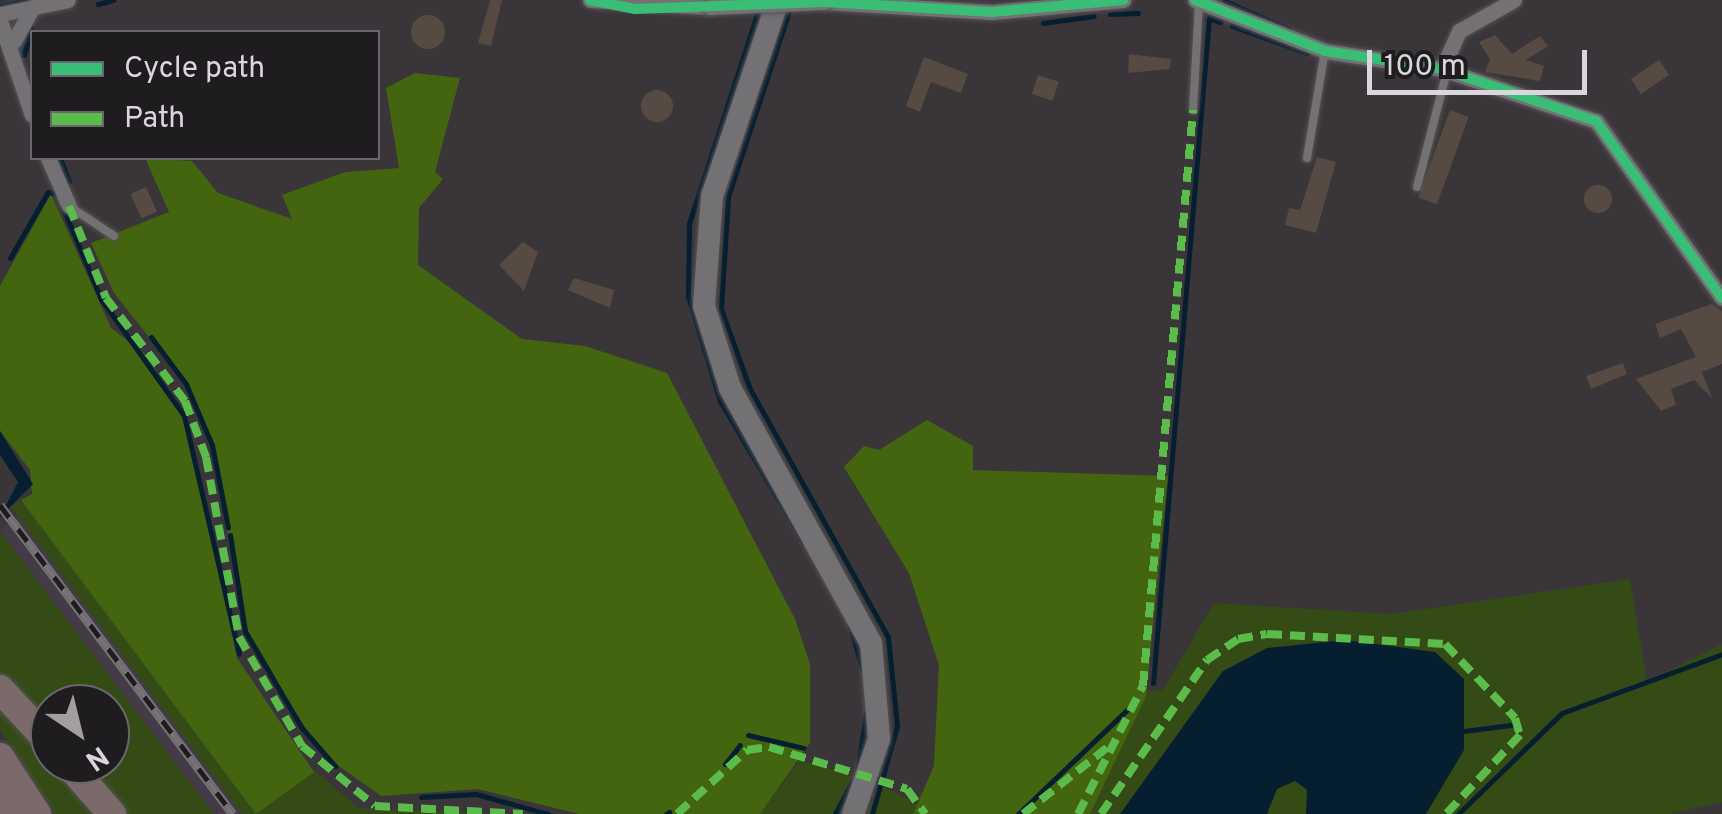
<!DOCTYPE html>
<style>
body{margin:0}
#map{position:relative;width:1722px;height:814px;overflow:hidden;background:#393539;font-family:Overpass,sans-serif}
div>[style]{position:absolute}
.built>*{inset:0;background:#453a47;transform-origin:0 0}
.green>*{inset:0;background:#354b16}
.forest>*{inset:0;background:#44650f}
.water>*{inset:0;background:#051f31}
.stream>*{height:5px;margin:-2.5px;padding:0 2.5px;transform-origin:2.5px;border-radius:2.5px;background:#051f31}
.building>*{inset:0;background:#574a42;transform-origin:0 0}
.round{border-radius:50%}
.roads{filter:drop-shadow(0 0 2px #555255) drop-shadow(0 0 2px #555255)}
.lane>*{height:8px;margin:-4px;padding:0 4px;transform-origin:4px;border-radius:4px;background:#747174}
.street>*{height:15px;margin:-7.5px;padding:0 7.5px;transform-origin:7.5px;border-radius:7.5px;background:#747174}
.secondary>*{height:22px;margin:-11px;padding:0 11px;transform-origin:11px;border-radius:11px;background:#747174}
.highway>*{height:28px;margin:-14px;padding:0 14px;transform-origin:14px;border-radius:14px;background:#7a6a69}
.rail>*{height:9px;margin-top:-4.5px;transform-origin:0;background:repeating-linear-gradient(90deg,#1f1c20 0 15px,#757375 0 30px);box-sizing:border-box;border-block:2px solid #757375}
.bridges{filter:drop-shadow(0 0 2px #555255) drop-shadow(0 0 2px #555255)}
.street-bridge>*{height:15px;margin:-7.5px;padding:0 7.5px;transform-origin:7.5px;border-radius:7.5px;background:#747174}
.quiet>*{height:8px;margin-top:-4px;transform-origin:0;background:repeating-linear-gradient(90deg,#5cbc4b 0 15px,transparent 0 23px)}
.cycleway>*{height:10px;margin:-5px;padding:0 5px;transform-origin:5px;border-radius:5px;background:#3abd76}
span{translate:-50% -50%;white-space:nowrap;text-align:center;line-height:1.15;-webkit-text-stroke:8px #1f1c20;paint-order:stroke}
.legend{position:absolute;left:30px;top:30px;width:350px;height:130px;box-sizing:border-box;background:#1f1c20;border:2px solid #6a666b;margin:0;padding:12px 18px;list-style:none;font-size:30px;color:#dad6db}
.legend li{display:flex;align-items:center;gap:20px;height:50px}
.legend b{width:50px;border:2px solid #6a666b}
.north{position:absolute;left:30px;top:684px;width:100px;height:100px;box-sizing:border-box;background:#1f1c20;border:2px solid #6a666b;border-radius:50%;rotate:145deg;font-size:28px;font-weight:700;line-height:40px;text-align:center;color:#dad6db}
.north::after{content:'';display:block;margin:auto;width:35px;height:45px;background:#a29ea2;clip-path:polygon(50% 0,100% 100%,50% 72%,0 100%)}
.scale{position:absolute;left:1367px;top:50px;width:220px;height:45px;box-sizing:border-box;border:5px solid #dad6db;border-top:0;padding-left:12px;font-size:30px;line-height:35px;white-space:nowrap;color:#dad6db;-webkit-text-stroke:8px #1f1c20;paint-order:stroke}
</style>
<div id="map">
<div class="built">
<i style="left:18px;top:516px;width:373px;height:23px;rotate:53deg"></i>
</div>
<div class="green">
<i style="clip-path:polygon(864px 446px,1139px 691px,1163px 690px,1214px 603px,1392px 614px,1630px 579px,1647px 682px,1722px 644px,1722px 802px,1670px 814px,867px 814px,880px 785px,918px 804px,934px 766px,939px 665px,909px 573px,844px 467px)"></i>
<i style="clip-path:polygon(21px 500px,256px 813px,303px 761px,359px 808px,499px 814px,242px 814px,11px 507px)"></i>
<i style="clip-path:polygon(0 531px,214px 814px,122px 814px,79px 764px,110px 764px,110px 704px,50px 704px,50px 731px,0 674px)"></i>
<i style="clip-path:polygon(0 697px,50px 764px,105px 814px,55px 814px,0 729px)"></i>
<i style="clip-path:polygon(800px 760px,852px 776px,833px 814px,760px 814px)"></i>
</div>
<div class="forest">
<i style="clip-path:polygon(415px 73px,460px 78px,435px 172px,443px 179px,419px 208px,418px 265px,522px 339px,585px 346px,667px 373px,795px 619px,810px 664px,810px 743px,760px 814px,579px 814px,478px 789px,381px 796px,322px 754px,245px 631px,212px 445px,186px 384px,114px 293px,91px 243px,169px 212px,145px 158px,192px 161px,218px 193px,292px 219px,282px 195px,345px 172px,399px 168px,386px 88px)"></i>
<i style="clip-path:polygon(51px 194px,111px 328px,145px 354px,184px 416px,237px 658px,314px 772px,256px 814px,21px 500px,32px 494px,30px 470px,0 431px,0 286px)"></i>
<i style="clip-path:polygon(927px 420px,973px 446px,973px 470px,1168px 476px,1146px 696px,1090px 814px,913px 814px,934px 766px,939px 665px,909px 573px,844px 467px,864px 446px,879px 450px)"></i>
</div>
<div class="water">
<i style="clip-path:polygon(0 431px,33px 484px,0 517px,18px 482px,0 455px)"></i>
<i style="clip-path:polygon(1346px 640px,1435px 652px,1464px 679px,1464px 750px,1426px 814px,1306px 814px,1307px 790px,1295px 781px,1277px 789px,1267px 814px,1120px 814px,1223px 671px,1267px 648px)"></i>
</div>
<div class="stream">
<i style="left:1225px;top:1px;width:70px;rotate:23.6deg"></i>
<i style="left:98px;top:4px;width:16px;rotate:-15deg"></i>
<i style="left:0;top:6px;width:29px;rotate:-12deg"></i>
<i style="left:759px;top:8px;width:227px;rotate:108deg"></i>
<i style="left:689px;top:224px;width:72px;rotate:90.8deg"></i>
<i style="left:688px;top:296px;width:110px;rotate:73.1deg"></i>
<i style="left:720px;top:401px;width:164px;rotate:59.5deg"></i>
<i style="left:790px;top:8px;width:199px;rotate:108.2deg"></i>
<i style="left:728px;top:197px;width:112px;rotate:93.6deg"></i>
<i style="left:721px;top:309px;width:85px;rotate:70.1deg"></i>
<i style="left:750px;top:389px;width:284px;rotate:60.9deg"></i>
<i style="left:888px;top:637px;width:89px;rotate:84.2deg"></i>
<i style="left:897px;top:726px;width:91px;rotate:105.9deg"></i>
<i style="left:1110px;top:14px;width:28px;rotate:-2deg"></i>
<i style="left:1043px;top:23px;width:51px;rotate:-7.8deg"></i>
<i style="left:1232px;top:26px;width:80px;rotate:19.8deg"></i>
<i style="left:24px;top:55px;width:28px;rotate:-75deg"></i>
<i style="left:60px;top:158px;width:25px;rotate:69deg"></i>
<i style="left:63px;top:208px;width:99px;rotate:67.3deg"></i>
<i style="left:101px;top:299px;width:143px;rotate:54.6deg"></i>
<i style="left:184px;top:416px;width:244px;rotate:77deg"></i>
<i style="left:10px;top:258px;width:76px;rotate:-60.1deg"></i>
<i style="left:48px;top:192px;width:9px;rotate:13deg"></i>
<i style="left:151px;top:337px;width:59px;rotate:53.3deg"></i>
<i style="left:186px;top:384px;width:66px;rotate:66.9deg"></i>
<i style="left:212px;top:445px;width:84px;rotate:79deg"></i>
<i style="left:230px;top:535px;width:97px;rotate:81.1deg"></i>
<i style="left:245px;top:631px;width:111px;rotate:59.7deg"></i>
<i style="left:301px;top:727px;width:52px;rotate:48.9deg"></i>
<i style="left:850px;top:626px;width:44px;rotate:74.1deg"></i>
<i style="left:1153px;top:683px;width:667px;rotate:-85.19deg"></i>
<i style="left:1209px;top:18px;width:12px;rotate:20deg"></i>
<i style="left:1464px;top:731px;width:47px;rotate:-7.3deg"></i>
<i style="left:748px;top:735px;width:57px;rotate:13.1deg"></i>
<i style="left:725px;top:764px;width:24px;rotate:-52deg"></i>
<i style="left:858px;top:767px;width:54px;rotate:-81.4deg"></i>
<i style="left:421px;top:797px;width:55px;rotate:-3.1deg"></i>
<i style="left:476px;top:794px;width:75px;rotate:15.5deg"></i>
<i style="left:666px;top:814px;width:4px;rotate:-34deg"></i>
<i style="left:835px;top:814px;width:36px;rotate:-62deg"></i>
<i style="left:1018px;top:814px;width:151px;rotate:-43.7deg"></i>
<i style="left:1458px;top:814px;width:145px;rotate:-44.2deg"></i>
<i style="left:1562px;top:713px;width:171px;rotate:-20.2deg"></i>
</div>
<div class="building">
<i style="clip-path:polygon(490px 0,502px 0,491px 46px,478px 43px)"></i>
<i class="round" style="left:411px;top:15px;width:34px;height:34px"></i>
<i style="clip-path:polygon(1495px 35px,1512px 54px,1540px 36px,1548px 46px,1526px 60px,1544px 66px,1540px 81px,1485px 72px,1490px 59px,1479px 42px)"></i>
<i style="clip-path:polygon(1129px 54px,1171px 59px,1170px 69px,1128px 73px)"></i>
<i style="clip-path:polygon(924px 57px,968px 74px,961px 93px,931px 82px,920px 112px,906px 106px)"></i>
<i style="left:1659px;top:60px;width:18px;height:34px;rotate:56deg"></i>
<i style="left:1038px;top:75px;width:22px;height:20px;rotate:18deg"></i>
<i class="round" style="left:641px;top:90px;width:32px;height:32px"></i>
<i style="left:1450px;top:110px;width:20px;height:93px;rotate:20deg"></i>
<i style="clip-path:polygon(1317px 157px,1336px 162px,1316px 233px,1285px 225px,1289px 208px,1300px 210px)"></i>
<i class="round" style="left:1584px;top:185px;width:28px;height:28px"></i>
<i style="left:146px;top:187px;width:27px;height:17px;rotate:66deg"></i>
<i style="clip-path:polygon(523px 242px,538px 252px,524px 291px,499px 265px)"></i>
<i style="clip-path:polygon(574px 278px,614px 290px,610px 308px,568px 290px)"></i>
<i style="clip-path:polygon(1712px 304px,1722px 311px,1722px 364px,1702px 372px,1712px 398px,1694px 380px,1671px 389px,1676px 405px,1661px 411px,1636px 379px,1696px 357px,1681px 329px,1660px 338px,1655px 324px)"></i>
<i style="clip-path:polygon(1623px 363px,1627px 374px,1591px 389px,1586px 376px)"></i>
</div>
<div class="roads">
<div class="lane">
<i style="left:1193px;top:110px;width:108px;rotate:-86.8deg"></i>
<i style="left:1307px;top:158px;width:109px;rotate:-80.5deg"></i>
<i style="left:1417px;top:187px;width:120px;rotate:-75.5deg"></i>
<i style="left:69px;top:206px;width:54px;rotate:33.7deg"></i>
</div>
<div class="street">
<i style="left:590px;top:0;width:120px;rotate:3.3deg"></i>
<i style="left:1195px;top:0;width:140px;rotate:21.4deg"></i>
<i style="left:1325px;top:51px;width:118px;rotate:8.7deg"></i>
<i style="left:1442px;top:69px;width:163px;rotate:18.7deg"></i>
<i style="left:1596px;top:121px;width:217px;rotate:54.6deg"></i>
<i style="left:824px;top:2px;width:168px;rotate:3.4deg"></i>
<i style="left:992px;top:12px;width:132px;rotate:-5.2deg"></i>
<i style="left:0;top:14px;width:69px;rotate:-11.6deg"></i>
<i style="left:0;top:21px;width:99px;rotate:71.2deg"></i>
<i style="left:14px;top:41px;width:39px;rotate:-61deg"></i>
<i style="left:1442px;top:69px;width:42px;rotate:-65.9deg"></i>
<i style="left:1459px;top:31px;width:63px;rotate:-29.4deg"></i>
<i style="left:48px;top:158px;width:52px;rotate:66.4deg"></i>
</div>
<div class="secondary">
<i style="left:778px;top:0;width:207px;rotate:108.6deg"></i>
<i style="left:712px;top:196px;width:110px;rotate:94.2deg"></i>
<i style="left:704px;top:306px;width:86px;rotate:72.4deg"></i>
<i style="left:730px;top:388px;width:291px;rotate:61.1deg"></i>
<i style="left:871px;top:643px;width:96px;rotate:85.2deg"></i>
<i style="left:879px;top:739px;width:79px;rotate:109.1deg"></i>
</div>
<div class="highway">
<i style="left:0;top:689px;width:74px;rotate:47.2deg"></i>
<i style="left:0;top:757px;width:68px;rotate:57deg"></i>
<i style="left:68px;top:764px;width:67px;rotate:48.7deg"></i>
<i style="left:0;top:798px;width:19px;rotate:58deg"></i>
</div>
</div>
<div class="rail">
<i style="left:0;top:505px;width:387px;rotate:53deg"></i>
</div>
<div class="bridges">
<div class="street-bridge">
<i style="left:710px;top:7px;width:114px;rotate:-2.5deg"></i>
</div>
</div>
<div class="quiet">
<i style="left:69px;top:206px;width:99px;rotate:68.1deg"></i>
<i style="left:106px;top:298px;width:130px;rotate:52.5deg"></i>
<i style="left:185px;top:401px;width:60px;rotate:69.4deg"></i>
<i style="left:206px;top:457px;width:183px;rotate:79.6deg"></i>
<i style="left:239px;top:637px;width:126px;rotate:60deg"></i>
<i style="left:302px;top:746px;width:94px;rotate:39.4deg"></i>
<i style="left:375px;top:806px;width:148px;rotate:3.1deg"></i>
<i style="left:677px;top:814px;width:95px;rotate:-42.4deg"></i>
<i style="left:747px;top:750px;width:22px;rotate:-8deg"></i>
<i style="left:769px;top:747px;width:144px;rotate:16.9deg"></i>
<i style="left:907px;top:789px;width:31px;rotate:54deg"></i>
<i style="left:1023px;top:814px;width:110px;rotate:-38.3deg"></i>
<i style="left:1078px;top:814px;width:144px;rotate:-63.1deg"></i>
<i style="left:1143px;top:686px;width:578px;rotate:-85.04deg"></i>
<i style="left:1101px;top:814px;width:187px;rotate:-55.5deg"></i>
<i style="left:1207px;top:660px;width:37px;rotate:-34deg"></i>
<i style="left:1238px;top:639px;width:29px;rotate:-10deg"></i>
<i style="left:1267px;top:634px;width:178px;rotate:3.2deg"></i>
<i style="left:1445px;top:644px;width:102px;rotate:46.6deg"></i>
<i style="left:1515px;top:718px;width:18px;rotate:74deg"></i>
<i style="left:1520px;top:735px;width:108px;rotate:133.1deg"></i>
</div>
<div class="cycleway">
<i style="left:590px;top:0;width:46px;rotate:11.3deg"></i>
<i style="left:635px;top:9px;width:189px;rotate:-2.1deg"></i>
<i style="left:824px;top:2px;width:168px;rotate:3.4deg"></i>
<i style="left:992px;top:12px;width:132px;rotate:-5.2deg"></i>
<i style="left:1195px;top:0;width:140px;rotate:21.4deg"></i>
<i style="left:1325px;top:51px;width:118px;rotate:8.7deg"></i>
<i style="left:1442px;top:69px;width:163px;rotate:18.7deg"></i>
<i style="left:1596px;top:121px;width:217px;rotate:54.6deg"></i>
</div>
<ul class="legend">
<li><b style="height:12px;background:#3abd76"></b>Cycle path</li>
<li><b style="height:12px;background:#5cbc4b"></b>Path</li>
</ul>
<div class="north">N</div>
<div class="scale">100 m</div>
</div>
